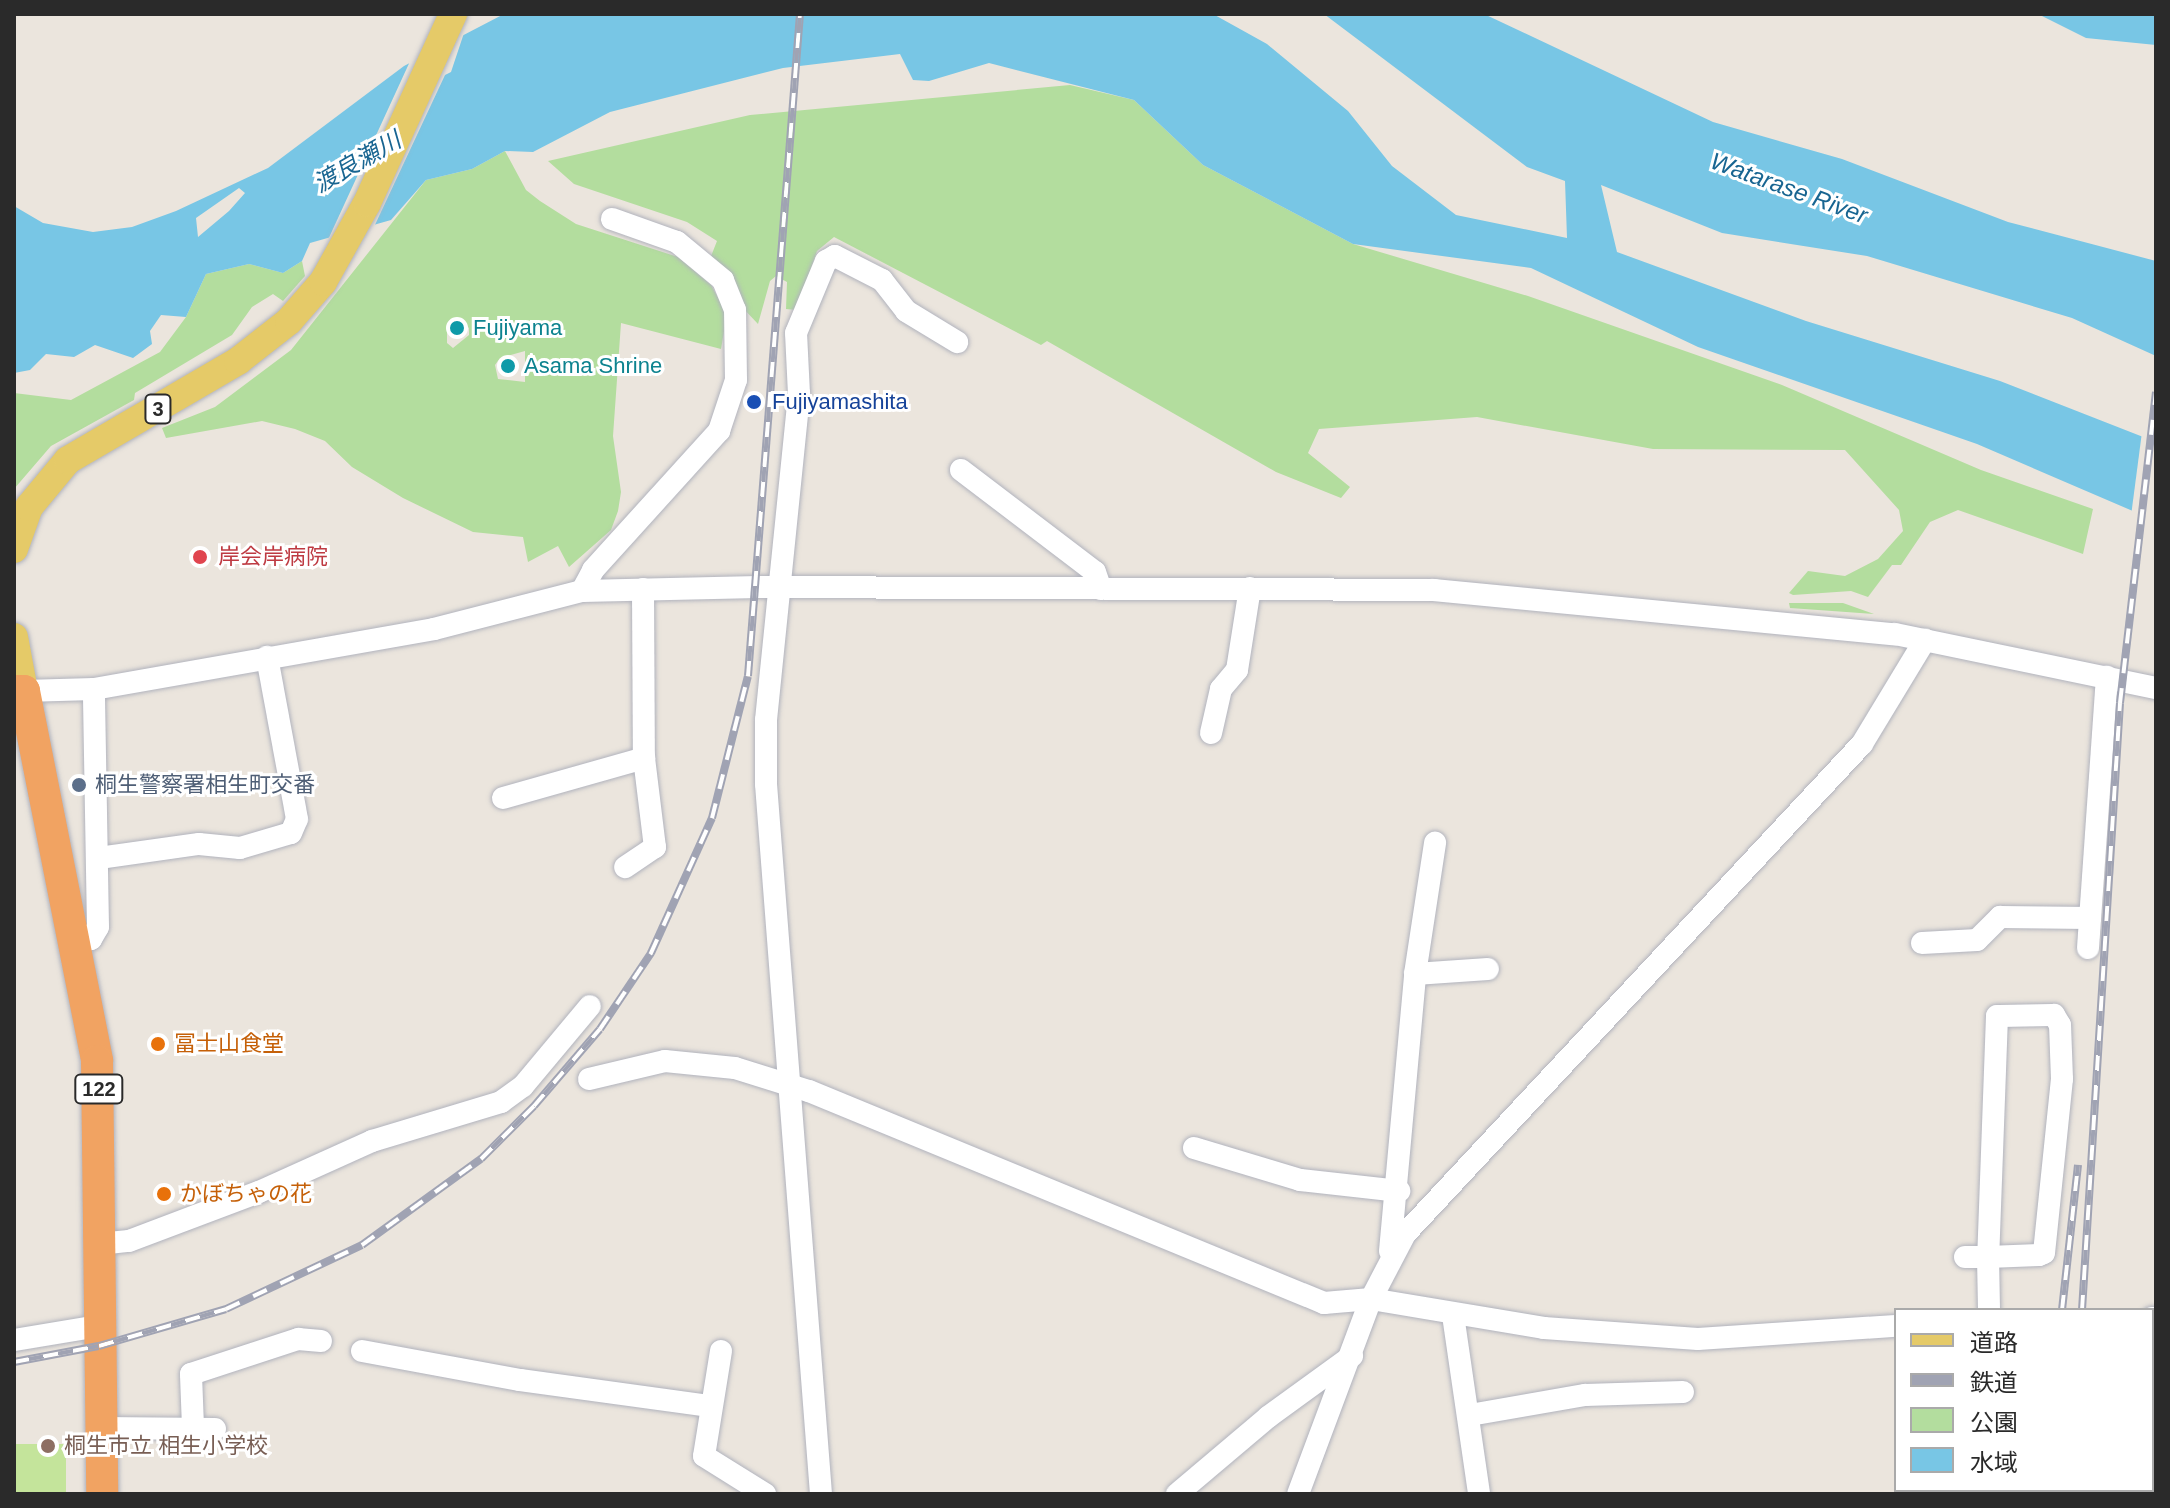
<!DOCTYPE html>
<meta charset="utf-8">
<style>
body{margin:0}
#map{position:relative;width:2170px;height:1508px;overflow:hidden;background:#ebe5dd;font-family:Helvetica,"Noto Sans JP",sans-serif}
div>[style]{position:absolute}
.green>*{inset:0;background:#b3dd9e}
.pitch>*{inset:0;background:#c4e49b;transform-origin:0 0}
.water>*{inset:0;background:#78c6e5}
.pier>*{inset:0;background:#ebe5dd}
.roads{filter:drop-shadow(0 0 2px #b1b3bd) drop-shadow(0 0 2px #b1b3bd)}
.minor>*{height:22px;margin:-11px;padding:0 11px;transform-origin:11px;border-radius:11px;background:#fff}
.major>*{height:28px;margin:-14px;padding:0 14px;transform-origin:14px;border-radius:14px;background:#e5ca68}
.highway>*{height:32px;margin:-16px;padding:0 16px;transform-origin:16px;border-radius:16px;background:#f1a362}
.rail>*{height:8px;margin-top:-4px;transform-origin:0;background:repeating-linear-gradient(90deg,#fff 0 15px,#a0a3b3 0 30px);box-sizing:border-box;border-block:2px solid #a0a3b3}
.dots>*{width:22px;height:22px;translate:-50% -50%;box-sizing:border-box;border:4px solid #fff;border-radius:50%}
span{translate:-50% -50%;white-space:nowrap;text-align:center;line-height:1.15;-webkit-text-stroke:6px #fff;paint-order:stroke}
.shield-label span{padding:2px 6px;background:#fff;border:2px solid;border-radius:6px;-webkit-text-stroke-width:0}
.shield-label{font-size:20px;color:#2a2a2a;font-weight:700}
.culture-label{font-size:22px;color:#0d838f}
.left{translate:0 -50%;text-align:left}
.transit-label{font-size:22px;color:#164399}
.health-label{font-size:22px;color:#be3a42}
.service-label{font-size:22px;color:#4e5e75}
.food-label{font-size:22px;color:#c56008}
.education-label{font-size:22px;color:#785e54}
.water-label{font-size:24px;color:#186591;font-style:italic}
.frame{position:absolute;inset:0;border:16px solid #2a2a2a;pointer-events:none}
.legend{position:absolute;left:1894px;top:1308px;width:260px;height:184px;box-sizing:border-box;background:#fff;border:2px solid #aaa;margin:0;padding:10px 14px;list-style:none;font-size:24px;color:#2a2a2a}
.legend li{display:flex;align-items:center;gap:16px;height:40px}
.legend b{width:40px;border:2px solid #aaa}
</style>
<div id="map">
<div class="green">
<i style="clip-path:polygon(1070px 85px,1134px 100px,1203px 165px,1353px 244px,1528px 296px,1782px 385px,1981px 470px,2093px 509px,2083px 554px,1958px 510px,1930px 522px,1901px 565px,1892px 565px,1868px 597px,1851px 591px,1793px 595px,1789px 593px,1808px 571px,1845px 576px,1878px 559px,1903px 531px,1899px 510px,1845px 450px,1653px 449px,1477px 417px,1319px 429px,1308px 453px,1350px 487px,1341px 498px,1276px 472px,1047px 341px,1041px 345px,834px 237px,817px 251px,797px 310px,786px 309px,787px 282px,776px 276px,770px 281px,758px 324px,706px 269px,717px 241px,687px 222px,574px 184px,548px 161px,750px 115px)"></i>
<i style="clip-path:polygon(evenodd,505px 151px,526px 190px,540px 201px,576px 224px,678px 257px,711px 285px,727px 314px,721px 349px,621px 323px,613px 436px,621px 492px,618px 511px,611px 530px,569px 567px,558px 546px,528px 562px,523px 537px,473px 532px,403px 498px,352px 467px,325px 441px,295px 429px,262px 421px,166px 438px,162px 428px,215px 407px,291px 350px,426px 180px,472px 169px,505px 151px,459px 318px,469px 328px,469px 335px,453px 348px,447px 343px,447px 327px,459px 318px,505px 151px,525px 351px,525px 382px,498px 379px,495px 365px,500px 358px,525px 351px)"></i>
<i style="clip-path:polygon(302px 261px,305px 276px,283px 301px,273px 294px,252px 307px,232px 335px,135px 393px,134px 400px,51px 446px,14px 489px,14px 393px,71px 400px,160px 352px,186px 317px,206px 274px,249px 264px,283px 273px)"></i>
<i style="clip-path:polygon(1789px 603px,1843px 603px,1874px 614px,1790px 608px)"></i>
</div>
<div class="pitch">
<i style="left:14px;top:1444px;width:52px;height:50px"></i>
</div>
<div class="water">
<i style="clip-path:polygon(evenodd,504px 14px,1213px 14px,1267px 44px,1348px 111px,1392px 166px,1456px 215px,1567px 238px,1565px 181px,1527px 167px,1324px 14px,1484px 14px,1713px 122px,1842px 159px,2008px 222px,2156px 261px,2156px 356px,2072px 318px,1867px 256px,1722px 233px,1601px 185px,1617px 252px,1806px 321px,2000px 381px,2156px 442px,2156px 521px,1977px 444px,1698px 347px,1531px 268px,1353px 244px,1203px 165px,1134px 100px,989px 63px,929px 81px,913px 80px,900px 54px,783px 68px,610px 112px,533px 152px,505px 151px,472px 169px,426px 180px,391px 220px,310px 243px,302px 261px,283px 273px,249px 264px,206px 274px,186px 317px,161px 315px,150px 331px,152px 344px,133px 358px,95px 345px,74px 357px,46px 354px,30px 370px,14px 373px,14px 206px,43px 223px,93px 232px,132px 227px,176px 211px,268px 168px,404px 66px,504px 14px,239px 188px,245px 193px,229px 211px,198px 237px,196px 218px,239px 188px)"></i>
<i style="clip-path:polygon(2038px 14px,2156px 14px,2156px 45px,2086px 38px)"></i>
</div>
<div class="pier">
<i style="clip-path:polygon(465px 30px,451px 72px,445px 75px,373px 229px,327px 242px,412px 57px)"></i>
<i style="clip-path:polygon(2142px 432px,2156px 438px,2156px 525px,2131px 516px)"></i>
</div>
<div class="roads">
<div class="minor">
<i style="left:961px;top:470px;width:168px;rotate:37.3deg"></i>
<i style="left:1095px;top:572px;width:18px;rotate:71deg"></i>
<i style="left:643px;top:589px;width:169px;rotate:89.7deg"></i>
<i style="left:582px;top:591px;width:24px;rotate:-62deg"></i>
<i style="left:593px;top:570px;width:188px;rotate:-47.8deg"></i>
<i style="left:719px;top:431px;width:54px;rotate:-71.6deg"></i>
<i style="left:736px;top:380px;width:70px;rotate:-90.8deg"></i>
<i style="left:735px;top:310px;width:32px;rotate:-112deg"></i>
<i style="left:723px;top:280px;width:60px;rotate:-140.4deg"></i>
<i style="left:677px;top:242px;width:69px;rotate:-160.5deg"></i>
<i style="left:24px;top:691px;width:70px;rotate:-1.6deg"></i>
<i style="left:94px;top:689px;width:345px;rotate:-10deg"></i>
<i style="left:434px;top:629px;width:153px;rotate:-14.4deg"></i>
<i style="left:582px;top:591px;width:176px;rotate:-1.3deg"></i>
<i style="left:758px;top:587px;width:676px;rotate:0.25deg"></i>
<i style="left:1434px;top:590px;width:463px;rotate:5.5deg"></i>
<i style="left:1895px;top:634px;width:267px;rotate:11.7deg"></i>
<i style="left:1211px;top:733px;width:45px;rotate:-77.2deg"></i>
<i style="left:1221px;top:689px;width:25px;rotate:-50deg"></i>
<i style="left:1237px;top:670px;width:83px;rotate:-81deg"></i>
<i style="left:503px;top:798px;width:147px;rotate:-15.8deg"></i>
<i style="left:644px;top:758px;width:90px;rotate:83deg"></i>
<i style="left:655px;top:847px;width:36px;rotate:146deg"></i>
<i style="left:99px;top:858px;width:101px;rotate:-8deg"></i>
<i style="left:199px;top:844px;width:41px;rotate:5.6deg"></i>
<i style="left:240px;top:848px;width:53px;rotate:-16.4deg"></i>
<i style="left:291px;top:833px;width:15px;rotate:-67deg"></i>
<i style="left:297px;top:819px;width:165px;rotate:-100.5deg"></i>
<i style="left:1922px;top:943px;width:55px;rotate:-3.1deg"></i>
<i style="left:1977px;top:940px;width:33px;rotate:-45deg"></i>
<i style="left:2000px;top:917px;width:90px;rotate:0.6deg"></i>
<i style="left:72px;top:944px;width:20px;rotate:-15deg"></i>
<i style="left:91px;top:939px;width:14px;rotate:-60deg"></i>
<i style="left:98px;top:927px;width:238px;rotate:-91deg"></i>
<i style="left:2088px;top:948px;width:272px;rotate:-86deg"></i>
<i style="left:1415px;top:974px;width:73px;rotate:-3.9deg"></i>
<i style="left:589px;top:1079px;width:78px;rotate:-13.3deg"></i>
<i style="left:665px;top:1061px;width:70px;rotate:5.7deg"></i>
<i style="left:735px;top:1068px;width:77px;rotate:17.3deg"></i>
<i style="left:809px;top:1091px;width:557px;rotate:22.37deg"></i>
<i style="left:1324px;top:1303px;width:47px;rotate:-4.9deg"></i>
<i style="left:1371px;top:1299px;width:175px;rotate:9.5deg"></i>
<i style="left:1544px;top:1328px;width:154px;rotate:4.1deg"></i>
<i style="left:1698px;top:1339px;width:198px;rotate:-3.8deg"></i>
<i style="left:1194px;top:1148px;width:111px;rotate:16.8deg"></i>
<i style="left:1300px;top:1180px;width:100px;rotate:6.3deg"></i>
<i style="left:99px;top:1244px;width:30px;rotate:-6deg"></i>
<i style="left:129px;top:1241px;width:139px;rotate:-20.7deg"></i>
<i style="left:259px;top:1192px;width:124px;rotate:-24.3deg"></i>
<i style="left:372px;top:1141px;width:135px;rotate:-16.8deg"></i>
<i style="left:501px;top:1102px;width:27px;rotate:-36deg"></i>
<i style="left:523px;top:1086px;width:104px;rotate:-50.1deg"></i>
<i style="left:1390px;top:1251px;width:278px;rotate:-84.8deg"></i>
<i style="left:1415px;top:974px;width:133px;rotate:-81.3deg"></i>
<i style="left:1965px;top:1257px;width:23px"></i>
<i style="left:1988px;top:1257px;width:51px;rotate:-2.2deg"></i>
<i style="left:2039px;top:1255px;width:5px;rotate:-22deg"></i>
<i style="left:2044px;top:1253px;width:175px;rotate:-84.1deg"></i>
<i style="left:2062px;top:1079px;width:54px;rotate:-92.1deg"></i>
<i style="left:2060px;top:1025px;width:12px;rotate:-121deg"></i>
<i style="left:2054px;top:1015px;width:57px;rotate:179deg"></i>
<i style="left:1997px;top:1016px;width:241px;rotate:92.1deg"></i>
<i style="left:1988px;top:1257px;width:53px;rotate:88.9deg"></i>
<i style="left:1453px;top:1315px;width:181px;rotate:81.7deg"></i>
<i style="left:2152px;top:1318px;width:4px"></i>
<i style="left:14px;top:1340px;width:86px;rotate:-9.4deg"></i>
<i style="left:362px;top:1351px;width:161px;rotate:10.4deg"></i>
<i style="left:520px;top:1380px;width:192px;rotate:7.8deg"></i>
<i style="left:721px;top:1351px;width:106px;rotate:99.2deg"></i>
<i style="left:704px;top:1456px;width:72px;rotate:31.9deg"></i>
<i style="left:1470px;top:1415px;width:117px;rotate:-9.9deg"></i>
<i style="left:1585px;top:1395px;width:98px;rotate:-1.8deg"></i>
<i style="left:193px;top:1427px;width:53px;rotate:-92.2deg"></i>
<i style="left:191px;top:1374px;width:113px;rotate:-18.1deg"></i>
<i style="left:298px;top:1339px;width:23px;rotate:5deg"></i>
<i style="left:101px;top:1428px;width:114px;rotate:0.5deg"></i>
<i style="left:821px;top:1494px;width:712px;rotate:-94.43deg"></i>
<i style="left:766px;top:784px;width:64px;rotate:-90deg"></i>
<i style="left:766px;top:720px;width:328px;rotate:-84.2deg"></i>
<i style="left:799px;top:394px;width:61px;rotate:-92.8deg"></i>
<i style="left:796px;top:333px;width:78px;rotate:-67.4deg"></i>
<i style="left:826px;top:261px;width:10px;rotate:-29deg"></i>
<i style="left:835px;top:256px;width:53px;rotate:27.1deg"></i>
<i style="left:882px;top:280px;width:39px;rotate:52deg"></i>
<i style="left:906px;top:311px;width:60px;rotate:31.3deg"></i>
<i style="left:1177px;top:1494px;width:119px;rotate:-40.2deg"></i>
<i style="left:1268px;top:1417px;width:104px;rotate:-36deg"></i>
<i style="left:1298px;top:1494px;width:208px;rotate:-69.5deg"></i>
<i style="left:1371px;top:1299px;width:73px;rotate:-62.4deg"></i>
<i style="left:1405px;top:1234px;width:670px;rotate:-47deg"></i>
<i style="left:1862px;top:744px;width:122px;rotate:-58.8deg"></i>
<i style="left:2123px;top:1494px;width:4px;rotate:-90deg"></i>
</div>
<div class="major">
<i style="left:14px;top:549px;width:45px;rotate:-70.3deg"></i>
<i style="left:29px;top:507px;width:61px;rotate:-50.3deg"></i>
<i style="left:68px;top:460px;width:197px;rotate:-30.2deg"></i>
<i style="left:238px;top:361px;width:65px;rotate:-38.1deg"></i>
<i style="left:289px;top:321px;width:52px;rotate:-48.9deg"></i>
<i style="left:323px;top:282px;width:90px;rotate:-60.9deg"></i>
<i style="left:367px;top:203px;width:208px;rotate:-65.5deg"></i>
<i style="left:14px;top:637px;width:55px;rotate:79.5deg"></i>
</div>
<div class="highway">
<i style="left:14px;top:691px;width:10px"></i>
<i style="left:24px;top:691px;width:377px;rotate:78.8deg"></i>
<i style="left:97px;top:1061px;width:433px;rotate:89.3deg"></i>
</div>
</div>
<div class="rail">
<i style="left:2062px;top:1310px;width:146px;rotate:-83.7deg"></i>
<i style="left:2082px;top:1310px;width:608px;rotate:-86.42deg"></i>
<i style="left:2120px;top:703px;width:313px;rotate:-83.4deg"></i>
<i style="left:14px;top:1362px;width:86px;rotate:-10.7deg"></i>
<i style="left:99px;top:1346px;width:132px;rotate:-16.2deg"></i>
<i style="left:226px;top:1309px;width:150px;rotate:-25.2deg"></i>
<i style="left:362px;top:1245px;width:147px;rotate:-35.9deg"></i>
<i style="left:481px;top:1159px;width:75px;rotate:-45deg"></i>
<i style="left:534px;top:1106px;width:101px;rotate:-49.4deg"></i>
<i style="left:600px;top:1029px;width:92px;rotate:-56.1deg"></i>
<i style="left:651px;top:953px;width:148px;rotate:-65.7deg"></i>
<i style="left:712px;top:818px;width:146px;rotate:-75.8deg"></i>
<i style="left:748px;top:676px;width:664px;rotate:-85.51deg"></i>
<i style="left:2054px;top:1494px;width:4px;rotate:-90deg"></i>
<i style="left:2067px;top:1494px;width:4px;rotate:-90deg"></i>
</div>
<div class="dots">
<i style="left:457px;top:328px;background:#0f9aa8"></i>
<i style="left:508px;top:366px;background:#0f9aa8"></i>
<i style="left:754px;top:402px;background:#1a4fb4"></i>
<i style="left:200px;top:557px;background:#e0444e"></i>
<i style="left:79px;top:785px;background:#5c6f8a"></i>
<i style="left:158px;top:1044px;background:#e8710a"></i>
<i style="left:164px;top:1194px;background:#e8710a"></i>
<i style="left:48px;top:1446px;background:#8d6e63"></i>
</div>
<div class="shield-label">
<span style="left:158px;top:409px">3</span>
<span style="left:99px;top:1089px">122</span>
</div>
<div class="culture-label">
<span class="left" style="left:473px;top:328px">Fujiyama</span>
<span class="left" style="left:524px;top:366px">Asama Shrine</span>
</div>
<div class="transit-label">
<span class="left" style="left:772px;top:402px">Fujiyamashita</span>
</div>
<div class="health-label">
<span class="left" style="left:218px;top:557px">岸会岸病院</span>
</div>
<div class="service-label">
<span class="left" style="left:95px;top:785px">桐生警察署相生町交番</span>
</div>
<div class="food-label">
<span class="left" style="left:174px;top:1044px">冨士山食堂</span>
<span class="left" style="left:180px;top:1194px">かぼちゃの花</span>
</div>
<div class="education-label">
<span class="left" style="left:64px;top:1446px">桐生市立 相生小学校</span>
</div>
<div class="water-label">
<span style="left:357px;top:162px;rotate:-30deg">渡良瀬川</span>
<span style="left:1789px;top:188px;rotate:20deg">Watarase River</span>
</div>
<div class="frame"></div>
<ul class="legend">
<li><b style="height:10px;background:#e5ca68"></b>道路</li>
<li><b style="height:10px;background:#a0a3b3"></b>鉄道</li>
<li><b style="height:22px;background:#b3dd9e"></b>公園</li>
<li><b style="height:22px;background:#78c6e5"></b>水域</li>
</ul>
</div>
